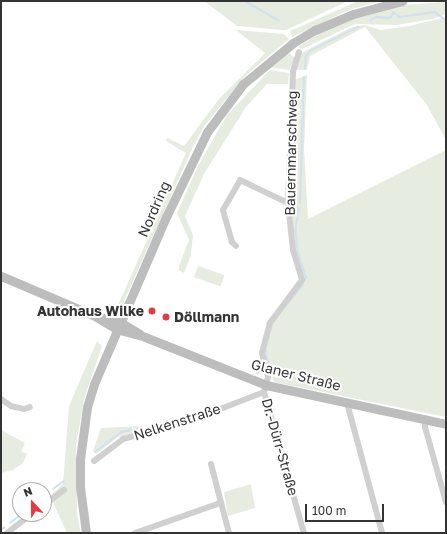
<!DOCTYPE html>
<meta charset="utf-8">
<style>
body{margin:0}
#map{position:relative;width:447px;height:534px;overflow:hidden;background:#fff;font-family:"Golos Text",sans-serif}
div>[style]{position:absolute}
.green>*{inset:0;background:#e6ecdf;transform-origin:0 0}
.stream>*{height:1.5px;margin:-0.75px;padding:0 0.75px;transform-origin:0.75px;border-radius:0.75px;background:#cfe2ee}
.street>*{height:6px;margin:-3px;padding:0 3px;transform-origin:3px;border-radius:3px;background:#d0d0d0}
.secondary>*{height:9px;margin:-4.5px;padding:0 4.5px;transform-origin:4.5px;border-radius:4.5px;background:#bdbdbd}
.dots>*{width:11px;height:11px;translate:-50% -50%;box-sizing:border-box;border:2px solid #fff;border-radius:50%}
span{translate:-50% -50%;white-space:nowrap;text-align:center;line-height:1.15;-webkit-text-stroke:4px #fff;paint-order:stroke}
.street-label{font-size:14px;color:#333}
.poi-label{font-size:14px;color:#333;font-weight:700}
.right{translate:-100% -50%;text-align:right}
.left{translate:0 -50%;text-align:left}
.frame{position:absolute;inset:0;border:2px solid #333;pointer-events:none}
.north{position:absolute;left:12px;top:482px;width:40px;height:40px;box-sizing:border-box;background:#fff;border:1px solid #adadad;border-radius:50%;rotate:338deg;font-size:11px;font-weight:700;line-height:16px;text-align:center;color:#333}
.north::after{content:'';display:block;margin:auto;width:14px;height:18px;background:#e63946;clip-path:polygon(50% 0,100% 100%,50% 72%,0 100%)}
.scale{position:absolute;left:305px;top:504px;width:79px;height:18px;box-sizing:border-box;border:2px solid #333;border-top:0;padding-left:5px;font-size:12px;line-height:14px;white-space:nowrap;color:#333;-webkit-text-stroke:3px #fff;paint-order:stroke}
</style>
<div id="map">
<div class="green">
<i style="clip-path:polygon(204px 1px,348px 1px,286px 30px,281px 30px,237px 26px)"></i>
<i style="clip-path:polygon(358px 1px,380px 1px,349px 10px,292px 37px,290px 31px)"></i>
<i style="clip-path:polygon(446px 2px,446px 14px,433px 19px,396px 25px,355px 24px,302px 49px,298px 47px,330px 27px,365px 14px,404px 5px)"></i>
<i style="clip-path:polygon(446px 17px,446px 140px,427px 105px,365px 27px,310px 56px,307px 70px,296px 70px,301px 53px,350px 28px,364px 25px,381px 30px,409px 26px)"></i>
<i style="clip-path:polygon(236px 30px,284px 34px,289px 39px,244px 77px,205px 125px,193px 147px,120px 310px,114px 314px,186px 153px,166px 141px,167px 138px,184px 146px,219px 99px,265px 53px)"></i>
<i style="clip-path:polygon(289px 53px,295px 58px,290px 70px,269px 67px)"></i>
<i style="clip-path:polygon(270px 70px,289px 73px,288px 84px,267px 84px,246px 107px,204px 174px,185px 216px,193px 235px,191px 255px,184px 273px,179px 270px,179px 266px,189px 240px,177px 213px,198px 166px,227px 115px)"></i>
<i style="clip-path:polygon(307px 75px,304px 149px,308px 219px,446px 150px,446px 417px,274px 382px,264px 353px,271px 325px,305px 278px,295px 249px,291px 205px,294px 80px)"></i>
<i style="left:198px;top:266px;width:28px;height:12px;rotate:19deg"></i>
<i style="clip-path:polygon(97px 341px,102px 346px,84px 399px,76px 445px,77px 514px,81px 533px,67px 533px,50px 496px,63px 484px,69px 406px)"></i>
<i style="clip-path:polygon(142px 426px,143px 430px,118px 437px,96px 454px,93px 451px,101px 428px)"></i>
<i style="clip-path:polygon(1px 430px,25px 443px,21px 451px,27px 454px,23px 463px,13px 470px,1px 473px)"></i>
<i style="clip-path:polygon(251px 484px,255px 508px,228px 516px,224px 492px)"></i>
</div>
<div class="stream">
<i style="left:245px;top:1px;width:39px;rotate:30deg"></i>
<i style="left:393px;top:12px;width:9px;rotate:36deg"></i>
<i style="left:400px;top:17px;width:35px;rotate:-8deg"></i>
<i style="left:435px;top:12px;width:14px;rotate:36deg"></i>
<i style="left:370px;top:21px;width:7px;rotate:-34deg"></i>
<i style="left:376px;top:17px;width:14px;rotate:4deg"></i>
<i style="left:390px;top:18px;width:5px;rotate:-53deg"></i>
<i style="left:305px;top:69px;width:13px;rotate:-86deg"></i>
<i style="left:306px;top:56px;width:6px;rotate:-51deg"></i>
<i style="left:310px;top:51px;width:54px;rotate:-26.6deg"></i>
<i style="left:300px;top:203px;width:125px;rotate:-88.2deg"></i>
<i style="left:299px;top:208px;width:21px;rotate:98deg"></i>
<i style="left:296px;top:229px;width:22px;rotate:85deg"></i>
<i style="left:298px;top:251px;width:28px;rotate:73deg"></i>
<i style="left:285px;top:307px;width:28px;rotate:-51deg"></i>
<i style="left:266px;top:350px;width:16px;rotate:79deg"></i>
<i style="left:257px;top:374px;width:5px;rotate:-53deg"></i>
<i style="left:157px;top:425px;width:12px;rotate:-9deg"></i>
<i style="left:95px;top:452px;width:34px;rotate:-37deg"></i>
<i style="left:122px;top:432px;width:19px;rotate:-12deg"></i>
<i style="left:53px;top:489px;width:14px;rotate:-36deg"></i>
<i style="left:10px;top:523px;width:15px;rotate:-37deg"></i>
<i style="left:1px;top:530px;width:4px;rotate:-34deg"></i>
</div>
<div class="street">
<i style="left:299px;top:52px;width:21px;rotate:107deg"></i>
<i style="left:293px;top:72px;width:131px;rotate:92.2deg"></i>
<i style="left:288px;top:203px;width:47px;rotate:83.9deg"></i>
<i style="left:293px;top:250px;width:31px;rotate:73deg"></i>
<i style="left:302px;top:280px;width:54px;rotate:126.7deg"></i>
<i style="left:270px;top:323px;width:31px;rotate:105deg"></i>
<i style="left:262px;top:353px;width:25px;rotate:76deg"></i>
<i style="left:268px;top:377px;width:16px;rotate:105deg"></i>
<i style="left:264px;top:392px;width:147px;rotate:74.2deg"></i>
<i style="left:236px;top:246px;width:6px;rotate:-135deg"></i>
<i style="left:232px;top:242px;width:33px;rotate:-106deg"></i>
<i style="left:223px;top:210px;width:34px;rotate:-60deg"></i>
<i style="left:240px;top:180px;width:53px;rotate:25.6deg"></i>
<i style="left:1px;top:399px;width:12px;rotate:35deg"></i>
<i style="left:11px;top:406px;width:13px;rotate:13deg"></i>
<i style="left:24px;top:409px;width:6px;rotate:-18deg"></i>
<i style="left:347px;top:403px;width:135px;rotate:74.9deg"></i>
<i style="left:425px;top:418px;width:9px;rotate:90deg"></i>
<i style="left:425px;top:427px;width:78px;rotate:74.4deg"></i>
<i style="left:94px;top:461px;width:36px;rotate:-37deg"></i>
<i style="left:123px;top:439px;width:77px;rotate:-15.8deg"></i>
<i style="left:197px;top:418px;width:72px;rotate:-21.2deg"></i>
<i style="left:211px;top:464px;width:71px;rotate:75.4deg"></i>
<i style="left:44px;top:505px;width:25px;rotate:-37deg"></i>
<i style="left:7px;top:533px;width:31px;rotate:-38deg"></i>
<i style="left:135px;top:533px;width:90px;rotate:-19.4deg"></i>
</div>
<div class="secondary">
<i style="left:1px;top:276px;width:100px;rotate:23deg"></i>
<i style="left:93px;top:315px;width:27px;rotate:31deg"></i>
<i style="left:116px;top:329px;width:30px;rotate:15deg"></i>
<i style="left:145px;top:337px;width:130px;rotate:21.6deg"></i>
<i style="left:266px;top:385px;width:184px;rotate:12.2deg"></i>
<i style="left:101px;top:317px;width:20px;rotate:15deg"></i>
<i style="left:120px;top:322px;width:23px;rotate:31deg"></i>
<i style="left:86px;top:533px;width:46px;rotate:-97.4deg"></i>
<i style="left:80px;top:487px;width:28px;rotate:-90deg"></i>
<i style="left:80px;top:459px;width:52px;rotate:-82.3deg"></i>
<i style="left:87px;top:407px;width:24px;rotate:-73deg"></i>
<i style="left:94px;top:384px;width:182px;rotate:-66.7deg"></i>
<i style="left:166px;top:217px;width:94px;rotate:-64.2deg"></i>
<i style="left:207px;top:132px;width:60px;rotate:-53.1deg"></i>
<i style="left:243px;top:84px;width:65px;rotate:-39.4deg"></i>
<i style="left:293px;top:43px;width:26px;rotate:-31deg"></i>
<i style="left:315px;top:30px;width:41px;rotate:-22.8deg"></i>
<i style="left:353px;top:14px;width:51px;rotate:-14.9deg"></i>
</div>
<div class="dots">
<i style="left:152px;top:311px;background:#e63946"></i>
<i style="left:166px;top:317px;background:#e63946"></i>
</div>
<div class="street-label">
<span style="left:291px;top:153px;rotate:-89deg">Bauernmarschweg</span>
<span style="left:154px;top:209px;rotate:-66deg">Nordring</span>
<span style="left:296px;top:375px;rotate:14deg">Glaner Straße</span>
<span style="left:177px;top:422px;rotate:-18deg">Nelkenstraße</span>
<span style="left:280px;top:447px;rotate:74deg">Dr.-Dürr-Straße</span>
</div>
<div class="poi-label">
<span class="right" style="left:144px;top:311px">Autohaus Wilke</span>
<span class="left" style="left:174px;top:317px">Döllmann</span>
</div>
<div class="frame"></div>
<div class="north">N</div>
<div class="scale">100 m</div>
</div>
